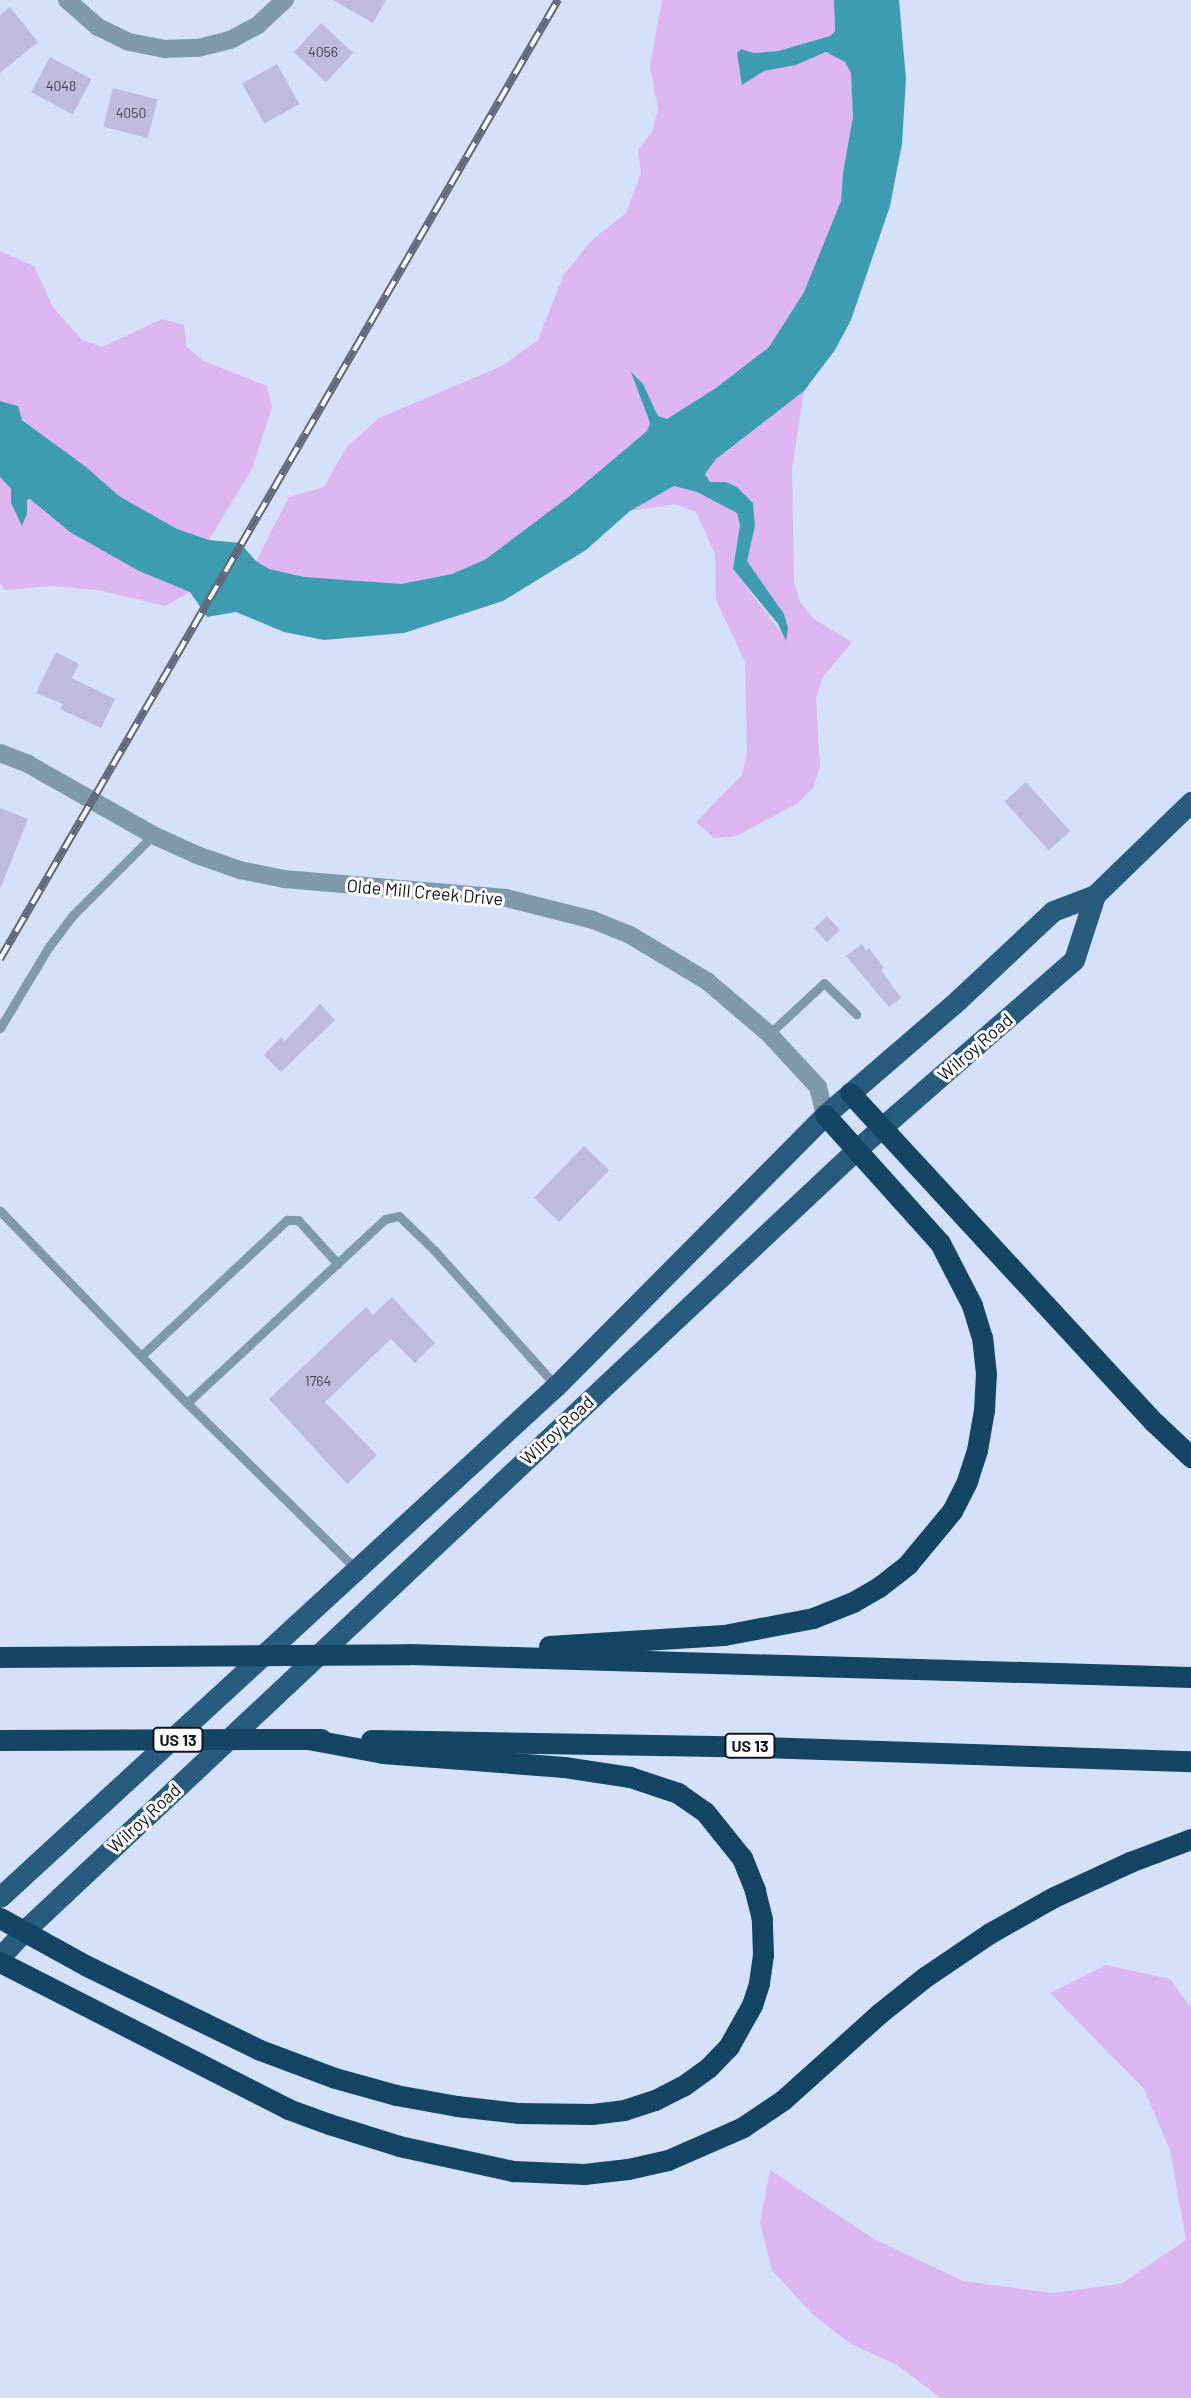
<!DOCTYPE html>
<style>
body{margin:0}
#map{position:relative;width:1191px;height:2398px;overflow:hidden;background:#d5e1fb;font-family:Barlow,sans-serif}
div>[style]{position:absolute}
.green>*{inset:0;background:#ddb5f0}
.water>*{inset:0;background:#3d9bb2}
.building>*{inset:0;background:#bebbdc;transform-origin:0 0}
.lane>*{height:9px;margin:-4.5px;padding:0 4.5px;transform-origin:4.5px;border-radius:4.5px;background:#7e99ad}
.street>*{height:18px;margin:-9px;padding:0 9px;transform-origin:9px;border-radius:9px;background:#7e99ad}
.primary>*{height:21px;margin:-10.5px;padding:0 10.5px;transform-origin:10.5px;border-radius:10.5px;background:#285c7f}
.highway>*{height:21px;margin:-10.5px;padding:0 10.5px;transform-origin:10.5px;border-radius:10.5px;background:#144565}
.rail>*{height:8px;margin-top:-4px;transform-origin:0;background:repeating-linear-gradient(90deg,#fff 0 16px,#616879 0 32px);box-sizing:border-box;border-block:2px solid #616879}
span{translate:-50% -50%;white-space:nowrap;text-align:center;line-height:1.15;-webkit-text-stroke:6px #fff;paint-order:stroke}
.number-label{font-size:14px;color:#3c3e4f}
.number-label span{-webkit-text-stroke-width:0}
.shield-label span{padding:2px 5px;background:#fff;border:2px solid;border-radius:5px;-webkit-text-stroke-width:0}
.shield-label{font-size:16px;color:#101520;font-weight:700}
.street-label{font-size:18px;color:#101520}
</style>
<div id="map">
<div class="green">
<i style="clip-path:polygon(662px 0,834px 0,835px 31px,830px 36px,778px 51px,754px 53px,741px 49px,737px 53px,743px 84px,764px 71px,796px 65px,827px 52px,845px 62px,851px 73px,853px 117px,843px 173px,841px 201px,804px 292px,769px 347px,716px 388px,667px 420px,658px 416px,643px 384px,632px 374px,650px 424px,647px 431px,571px 495px,486px 559px,452px 574px,401px 584px,346px 582px,304px 577px,269px 569px,256px 561px,289px 497px,324px 487px,346px 448px,379px 418px,502px 366px,538px 340px,563px 276px,591px 241px,626px 213px,641px 173px,638px 150px,652px 132px,658px 110px,650px 66px)"></i>
<i style="clip-path:polygon(0 251px,34px 266px,53px 307px,82px 340px,102px 347px,162px 319px,184px 325px,187px 347px,204px 361px,267px 386px,272px 407px,252px 469px,209px 540px,177px 529px,119px 496px,0 401px)"></i>
<i style="clip-path:polygon(804px 391px,792px 469px,794px 581px,800px 602px,814px 619px,852px 642px,823px 677px,816px 698px,820px 767px,813px 788px,797px 804px,736px 836px,714px 838px,696px 822px,742px 775px,747px 753px,745px 662px,716px 600px,715px 554px,696px 512px,675px 504px,630px 511px,674px 486px,697px 492px,738px 513px,740px 525px,733px 569px,786px 639px,784px 614px,747px 561px,755px 526px,726px 482px,710px 482px,705px 474px,716px 459px)"></i>
<i style="clip-path:polygon(0 477px,11px 489px,11px 503px,22px 526px,27px 514px,27px 500px,30px 499px,70px 532px,139px 571px,190px 592px,165px 606px,98px 590px,52px 586px,5px 590px,0 583px)"></i>
<i style="clip-path:polygon(1106px 1965px,1170px 1979px,1191px 2008px,1191px 2398px,941px 2398px,897px 2365px,851px 2344px,812px 2314px,772px 2270px,760px 2224px,770px 2170px,874px 2239px,963px 2281px,1052px 2293px,1121px 2284px,1186px 2240px,1170px 2150px,1144px 2089px,1050px 1993px)"></i>
</div>
<div class="water">
<i style="clip-path:polygon(834px 0,899px 0,906px 79px,902px 144px,890px 206px,851px 320px,835px 350px,804px 391px,716px 459px,705px 474px,710px 482px,726px 482px,737px 487px,753px 503px,755px 526px,747px 561px,784px 614px,788px 628px,786px 641px,778px 624px,733px 569px,740px 525px,737px 513px,697px 492px,674px 486px,630px 511px,586px 550px,503px 601px,404px 633px,324px 640px,284px 632px,236px 612px,207px 617px,190px 592px,139px 571px,70px 532px,30px 499px,27px 500px,27px 514px,22px 526px,11px 503px,11px 489px,0 477px,0 401px,18px 406px,22px 420px,86px 467px,119px 496px,177px 529px,209px 540px,240px 543px,256px 561px,269px 569px,304px 577px,401px 584px,452px 574px,486px 559px,571px 495px,647px 431px,650px 423px,631px 372px,643px 384px,658px 416px,667px 419px,716px 388px,769px 347px,804px 292px,841px 201px,843px 173px,853px 117px,851px 73px,845px 62px,826px 52px,796px 65px,764px 71px,742px 85px,737px 53px,741px 49px,754px 53px,778px 51px,830px 36px,835px 31px)"></i>
</div>
<div class="building">
<i style="clip-path:polygon(333px 0,386px 0,373px 23px)"></i>
<i style="clip-path:polygon(10px 7px,38px 42px,0 73px,0 15px)"></i>
<i style="left:321px;top:23px;width:44px;height:40px;rotate:43deg"></i>
<i style="left:50px;top:57px;width:47px;height:40px;rotate:28deg"></i>
<i style="left:277px;top:64px;width:46px;height:40px;rotate:61deg"></i>
<i style="left:113px;top:88px;width:46px;height:40px;rotate:14deg"></i>
<i style="clip-path:polygon(56px 652px,79px 664px,72px 678px,115px 699px,101px 728px,60px 709px,63px 704px,36px 693px)"></i>
<i style="left:1026px;top:782px;width:66px;height:29px;rotate:48deg"></i>
<i style="clip-path:polygon(0 808px,28px 819px,1px 887px,0 887px)"></i>
<i style="left:827px;top:916px;width:19px;height:18px;rotate:47deg"></i>
<i style="clip-path:polygon(862px 944px,866px 950px,869px 948px,884px 968px,881px 970px,901px 998px,889px 1007px,846px 956px)"></i>
<i style="clip-path:polygon(320px 1004px,335px 1020px,281px 1072px,264px 1055px,281px 1037px,285px 1041px)"></i>
<i style="left:584px;top:1146px;width:35px;height:72px;rotate:44deg"></i>
<i style="clip-path:polygon(392px 1297px,435px 1343px,415px 1363px,391px 1339px,325px 1402px,377px 1455px,347px 1484px,269px 1399px,366px 1307px,373px 1315px)"></i>
</div>
<div class="lane">
<i style="left:0;top:1028px;width:93px;rotate:-59deg"></i>
<i style="left:48px;top:948px;width:41px;rotate:-52.9deg"></i>
<i style="left:73px;top:915px;width:113px;rotate:-45deg"></i>
<i style="left:769px;top:1034px;width:75px;rotate:-42.8deg"></i>
<i style="left:824px;top:983px;width:45px;rotate:44.1deg"></i>
<i style="left:0;top:1211px;width:268px;rotate:45.8deg"></i>
<i style="left:187px;top:1403px;width:237px;rotate:44.5deg"></i>
<i style="left:141px;top:1356px;width:200px;rotate:-43deg"></i>
<i style="left:287px;top:1220px;width:11px"></i>
<i style="left:298px;top:1220px;width:59px;rotate:47.7deg"></i>
<i style="left:187px;top:1403px;width:270px;rotate:-42.9deg"></i>
<i style="left:385px;top:1219px;width:14px;rotate:-12deg"></i>
<i style="left:399px;top:1216px;width:50px;rotate:44.2deg"></i>
<i style="left:435px;top:1251px;width:181px;rotate:48.1deg"></i>
</div>
<div class="street">
<i style="left:67px;top:0;width:41px;rotate:41.1deg"></i>
<i style="left:98px;top:27px;width:34px;rotate:26deg"></i>
<i style="left:129px;top:42px;width:36px;rotate:11deg"></i>
<i style="left:164px;top:49px;width:34px;rotate:-2deg"></i>
<i style="left:198px;top:48px;width:33px;rotate:-14deg"></i>
<i style="left:230px;top:40px;width:32px;rotate:-28deg"></i>
<i style="left:258px;top:25px;width:37px;rotate:-43deg"></i>
<i style="left:0;top:753px;width:30px;rotate:21deg"></i>
<i style="left:28px;top:764px;width:144px;rotate:29.6deg"></i>
<i style="left:153px;top:835px;width:48px;rotate:24.4deg"></i>
<i style="left:197px;top:855px;width:46px;rotate:19.2deg"></i>
<i style="left:240px;top:870px;width:45px;rotate:11.6deg"></i>
<i style="left:284px;top:879px;width:223px;rotate:4.9deg"></i>
<i style="left:506px;top:898px;width:90px;rotate:14.2deg"></i>
<i style="left:593px;top:920px;width:40px;rotate:22deg"></i>
<i style="left:630px;top:935px;width:90px;rotate:30.9deg"></i>
<i style="left:707px;top:981px;width:82px;rotate:40.5deg"></i>
<i style="left:769px;top:1034px;width:72px;rotate:47.2deg"></i>
<i style="left:818px;top:1087px;width:29px;rotate:76deg"></i>
</div>
<div class="primary">
<i style="left:0;top:1897px;width:755px;rotate:-42.59deg"></i>
<i style="left:556px;top:1386px;width:382px;rotate:-45.2deg"></i>
<i style="left:825px;top:1115px;width:176px;rotate:-40.8deg"></i>
<i style="left:958px;top:1000px;width:130px;rotate:-43.1deg"></i>
<i style="left:1053px;top:911px;width:45px;rotate:-20.9deg"></i>
<i style="left:1095px;top:895px;width:134px;rotate:-44.1deg"></i>
<i style="left:0;top:1957px;width:35px;rotate:-47deg"></i>
<i style="left:24px;top:1931px;width:1141px;rotate:-43.19deg"></i>
<i style="left:856px;top:1150px;width:289px;rotate:-41.1deg"></i>
<i style="left:1074px;top:960px;width:68px;rotate:-72.1deg"></i>
</div>
<div class="highway">
<i style="left:850px;top:1093px;width:449px;rotate:47.3deg"></i>
<i style="left:1155px;top:1423px;width:50px;rotate:43.4deg"></i>
<i style="left:549px;top:1646px;width:175px;rotate:-3.6deg"></i>
<i style="left:724px;top:1635px;width:91px;rotate:-10.8deg"></i>
<i style="left:813px;top:1618px;width:43px;rotate:-21.8deg"></i>
<i style="left:853px;top:1602px;width:30px;rotate:-30deg"></i>
<i style="left:879px;top:1587px;width:37px;rotate:-38deg"></i>
<i style="left:908px;top:1564px;width:69px;rotate:-50.3deg"></i>
<i style="left:952px;top:1511px;width:34px;rotate:-63deg"></i>
<i style="left:967px;top:1481px;width:33px;rotate:-72deg"></i>
<i style="left:977px;top:1450px;width:41px;rotate:-80.1deg"></i>
<i style="left:984px;top:1410px;width:36px;rotate:-87deg"></i>
<i style="left:986px;top:1374px;width:36px;rotate:-96deg"></i>
<i style="left:982px;top:1338px;width:34px;rotate:-107deg"></i>
<i style="left:972px;top:1305px;width:70px;rotate:-117.3deg"></i>
<i style="left:940px;top:1243px;width:172px;rotate:-131.9deg"></i>
<i style="left:0;top:1657px;width:410px;rotate:-0.4deg"></i>
<i style="left:410px;top:1654px;width:781px;rotate:1.69deg"></i>
<i style="left:0;top:1740px;width:321px;rotate:-0.2deg"></i>
<i style="left:371px;top:1740px;width:358px;rotate:1deg"></i>
<i style="left:729px;top:1746px;width:462px;rotate:1.9deg"></i>
<i style="left:0;top:1918px;width:99px;rotate:28.9deg"></i>
<i style="left:87px;top:1966px;width:192px;rotate:25.9deg"></i>
<i style="left:260px;top:2050px;width:80px;rotate:20.5deg"></i>
<i style="left:335px;top:2078px;width:63px;rotate:15.6deg"></i>
<i style="left:396px;top:2095px;width:62px;rotate:10.2deg"></i>
<i style="left:457px;top:2106px;width:61px;rotate:6.5deg"></i>
<i style="left:518px;top:2113px;width:74px;rotate:0.8deg"></i>
<i style="left:592px;top:2114px;width:32px;rotate:-7deg"></i>
<i style="left:624px;top:2110px;width:33px;rotate:-18deg"></i>
<i style="left:655px;top:2100px;width:31px;rotate:-27deg"></i>
<i style="left:683px;top:2086px;width:32px;rotate:-36deg"></i>
<i style="left:709px;top:2067px;width:29px;rotate:-46deg"></i>
<i style="left:729px;top:2046px;width:47px;rotate:-60.7deg"></i>
<i style="left:752px;top:2005px;width:23px;rotate:-72deg"></i>
<i style="left:759px;top:1983px;width:29px;rotate:-82deg"></i>
<i style="left:763px;top:1954px;width:35px;rotate:-92deg"></i>
<i style="left:762px;top:1919px;width:30px;rotate:-104deg"></i>
<i style="left:755px;top:1890px;width:35px;rotate:-112deg"></i>
<i style="left:742px;top:1858px;width:59px;rotate:-128.8deg"></i>
<i style="left:705px;top:1812px;width:33px;rotate:-145deg"></i>
<i style="left:678px;top:1793px;width:51px;rotate:-161.6deg"></i>
<i style="left:630px;top:1777px;width:67px;rotate:-171.4deg"></i>
<i style="left:564px;top:1767px;width:182px;rotate:-175.6deg"></i>
<i style="left:383px;top:1753px;width:75px;rotate:-169.3deg"></i>
<i style="left:0;top:1962px;width:323px;rotate:27deg"></i>
<i style="left:288px;top:2109px;width:44px;rotate:20.1deg"></i>
<i style="left:329px;top:2124px;width:73px;rotate:17.4deg"></i>
<i style="left:399px;top:2146px;width:117px;rotate:12.4deg"></i>
<i style="left:513px;top:2171px;width:71px;rotate:2.4deg"></i>
<i style="left:584px;top:2174px;width:44px;rotate:-6.5deg"></i>
<i style="left:628px;top:2169px;width:41px;rotate:-12.7deg"></i>
<i style="left:668px;top:2160px;width:82px;rotate:-23.7deg"></i>
<i style="left:743px;top:2127px;width:48px;rotate:-34deg"></i>
<i style="left:783px;top:2100px;width:130px;rotate:-41.9deg"></i>
<i style="left:880px;top:2013px;width:58px;rotate:-38.7deg"></i>
<i style="left:925px;top:1977px;width:78px;rotate:-34.1deg"></i>
<i style="left:990px;top:1933px;width:73px;rotate:-29.4deg"></i>
<i style="left:1054px;top:1897px;width:84px;rotate:-24.7deg"></i>
<i style="left:1130px;top:1862px;width:65px;rotate:-20.7deg"></i>
</div>
<div class="rail">
<i style="left:0;top:959px;width:1110px;rotate:-59.81deg"></i>
</div>
<div class="number-label">
<span style="left:323px;top:52px">4056</span>
<span style="left:61px;top:86px">4048</span>
<span style="left:131px;top:113px">4050</span>
<span style="left:318px;top:1381px">1764</span>
</div>
<div class="shield-label">
<span style="left:178px;top:1740px">US 13</span>
<span style="left:750px;top:1746px">US 13</span>
</div>
<div class="street-label">
<span style="left:425px;top:892px;rotate:5deg">Olde Mill Creek Drive</span>
<span style="left:975px;top:1047px;rotate:-41deg">Wilroy Road</span>
<span style="left:557px;top:1430px;rotate:-43deg">Wilroy Road</span>
<span style="left:144px;top:1818px;rotate:-43deg">Wilroy Road</span>
</div>
</div>
